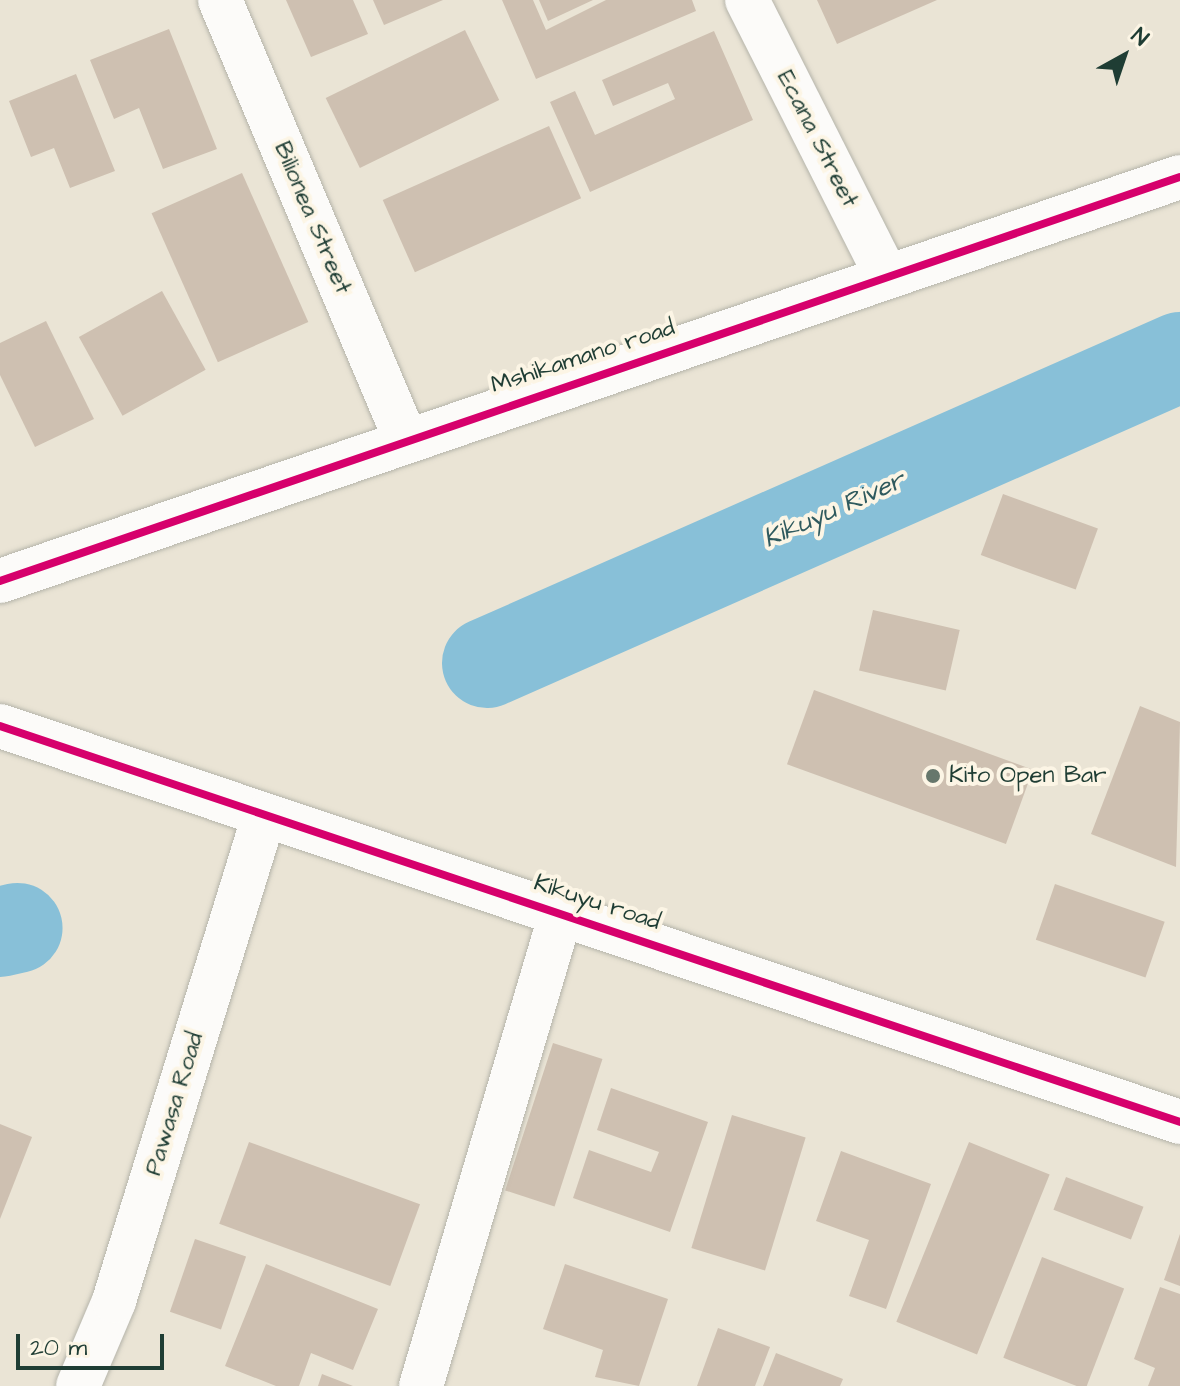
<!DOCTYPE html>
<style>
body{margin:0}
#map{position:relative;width:1180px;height:1386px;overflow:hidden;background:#eae4d5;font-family:"Architects Daughter",sans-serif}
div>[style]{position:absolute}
.river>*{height:90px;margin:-45px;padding:0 45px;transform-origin:45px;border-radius:45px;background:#88c0d8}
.building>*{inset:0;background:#cec0b1;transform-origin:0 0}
.roads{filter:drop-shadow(0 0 2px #b5b4aa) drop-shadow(0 0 2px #b5b4aa)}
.minor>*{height:44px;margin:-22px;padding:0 22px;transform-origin:22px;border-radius:22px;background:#fcfbf9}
.cycleway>*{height:8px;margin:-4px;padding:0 4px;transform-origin:4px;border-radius:4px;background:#d6006c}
.dots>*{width:22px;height:22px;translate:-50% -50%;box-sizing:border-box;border:4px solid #fcf5e5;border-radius:50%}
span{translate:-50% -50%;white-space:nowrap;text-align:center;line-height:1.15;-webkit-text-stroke:8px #fcf5e5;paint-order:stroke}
.street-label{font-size:24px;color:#1f3d34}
.poi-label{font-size:24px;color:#1f3d34}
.left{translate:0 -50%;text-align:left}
.water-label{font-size:26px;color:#2f5a5e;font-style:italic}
.north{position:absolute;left:1084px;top:16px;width:80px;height:80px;-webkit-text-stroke:6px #fcf5e5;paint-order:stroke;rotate:40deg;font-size:22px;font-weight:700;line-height:32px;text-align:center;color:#1f3d34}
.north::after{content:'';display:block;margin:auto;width:28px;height:36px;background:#1f3d34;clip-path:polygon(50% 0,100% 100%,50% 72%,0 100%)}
.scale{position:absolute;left:16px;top:1334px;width:148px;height:36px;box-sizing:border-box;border:4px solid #1f3d34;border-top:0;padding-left:10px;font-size:24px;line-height:28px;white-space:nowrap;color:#1f3d34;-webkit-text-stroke:6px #fcf5e5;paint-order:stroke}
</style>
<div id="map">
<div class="river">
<i style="left:487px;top:663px;width:758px;rotate:-23.82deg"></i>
<i style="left:0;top:932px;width:18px;rotate:-13deg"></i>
</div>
<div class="building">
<i style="clip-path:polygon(286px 0,353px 0,368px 34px,311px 57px)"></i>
<i style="clip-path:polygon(373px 0,443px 0,384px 25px)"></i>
<i style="clip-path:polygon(502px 0,533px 0,546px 30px,606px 0,692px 0,696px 11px,536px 79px)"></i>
<i style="clip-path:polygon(539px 0,593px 0,548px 21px)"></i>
<i style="clip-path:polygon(817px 0,937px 0,837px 44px)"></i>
<i style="clip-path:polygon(169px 29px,217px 149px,163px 169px,139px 108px,114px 119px,90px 60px)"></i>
<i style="left:465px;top:30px;width:78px;height:155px;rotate:64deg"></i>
<i style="clip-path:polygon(714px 31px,753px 120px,590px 192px,550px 102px,575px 91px,595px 135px,675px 99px,668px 83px,613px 106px,602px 80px)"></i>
<i style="clip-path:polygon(76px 74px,115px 171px,70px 188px,54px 148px,31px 157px,9px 101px)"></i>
<i style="left:549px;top:126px;width:79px;height:182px;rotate:66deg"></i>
<i style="left:242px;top:173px;width:163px;height:99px;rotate:66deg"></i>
<i style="left:162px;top:291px;width:90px;height:95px;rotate:61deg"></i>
<i style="clip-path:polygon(46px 321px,94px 419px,35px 447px,0 375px,0 343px)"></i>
<i style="left:1003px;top:494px;width:101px;height:65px;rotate:20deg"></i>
<i style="left:873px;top:610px;width:89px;height:62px;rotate:13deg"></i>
<i style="left:814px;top:690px;width:233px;height:79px;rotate:20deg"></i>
<i style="clip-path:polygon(1140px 706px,1180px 722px,1176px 867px,1091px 834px)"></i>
<i style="left:1055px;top:884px;width:116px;height:59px;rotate:19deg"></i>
<i style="left:553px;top:1043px;width:52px;height:155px;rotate:18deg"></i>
<i style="clip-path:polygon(611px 1088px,708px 1122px,670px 1232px,573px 1198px,589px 1150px,651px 1172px,659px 1152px,597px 1130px)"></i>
<i style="left:732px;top:1115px;width:77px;height:139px;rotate:17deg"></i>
<i style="clip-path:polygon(0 1124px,32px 1137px,0 1219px)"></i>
<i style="left:249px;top:1142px;width:182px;height:87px;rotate:20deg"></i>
<i style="left:969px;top:1142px;width:87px;height:194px;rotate:22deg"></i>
<i style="clip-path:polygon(841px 1151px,931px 1184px,886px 1309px,849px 1296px,869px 1240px,816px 1221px)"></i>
<i style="left:1066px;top:1177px;width:83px;height:35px;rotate:21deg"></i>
<i style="clip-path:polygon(1180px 1234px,1180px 1286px,1164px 1280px)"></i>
<i style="left:195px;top:1239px;width:54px;height:77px;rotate:19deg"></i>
<i style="left:1042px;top:1257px;width:88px;height:108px;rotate:21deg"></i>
<i style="clip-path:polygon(266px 1264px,378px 1309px,353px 1370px,311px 1353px,299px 1386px,276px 1386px,225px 1366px)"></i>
<i style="clip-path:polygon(565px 1264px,668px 1299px,639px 1386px,595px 1377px,603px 1350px,543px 1329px)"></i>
<i style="clip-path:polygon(1160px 1287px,1180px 1294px,1180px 1386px,1148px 1386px,1155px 1368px,1134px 1359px)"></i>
<i style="clip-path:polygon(718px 1328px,770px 1347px,755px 1386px,697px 1386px)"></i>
<i style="clip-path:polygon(776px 1353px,843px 1379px,840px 1386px,763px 1386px)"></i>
<i style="clip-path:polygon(322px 1374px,353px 1386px,318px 1386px)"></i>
</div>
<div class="roads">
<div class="minor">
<i style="left:220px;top:0;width:475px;rotate:67.1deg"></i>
<i style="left:747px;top:0;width:310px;rotate:63.2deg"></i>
<i style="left:0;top:581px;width:1247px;rotate:-18.9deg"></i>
<i style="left:0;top:726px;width:1245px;rotate:18.55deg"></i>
<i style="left:78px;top:1386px;width:92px;rotate:-67deg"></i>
<i style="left:114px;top:1301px;width:505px;rotate:-72.82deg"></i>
<i style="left:421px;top:1386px;width:494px;rotate:-73.5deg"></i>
</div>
</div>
<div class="cycleway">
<i style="left:0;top:581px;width:1247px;rotate:-18.9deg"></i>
<i style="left:0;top:726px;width:1245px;rotate:18.55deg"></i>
</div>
<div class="dots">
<i style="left:933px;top:776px;background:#66776c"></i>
</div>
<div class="street-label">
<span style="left:817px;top:139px;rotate:63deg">Ecana Street</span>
<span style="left:312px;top:218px;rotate:67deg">Bilionea Street</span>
<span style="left:583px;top:357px;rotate:-18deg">Mshikamano road</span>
<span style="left:597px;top:903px;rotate:18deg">Kikuyu road</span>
<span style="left:175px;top:1104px;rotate:-73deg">Pawasa Road</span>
</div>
<div class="poi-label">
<span class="left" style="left:949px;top:776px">Kito Open Bar</span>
</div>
<div class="water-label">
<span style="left:834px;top:510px;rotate:-24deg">Kikuyu River</span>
</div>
<div class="north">N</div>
<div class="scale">20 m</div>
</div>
